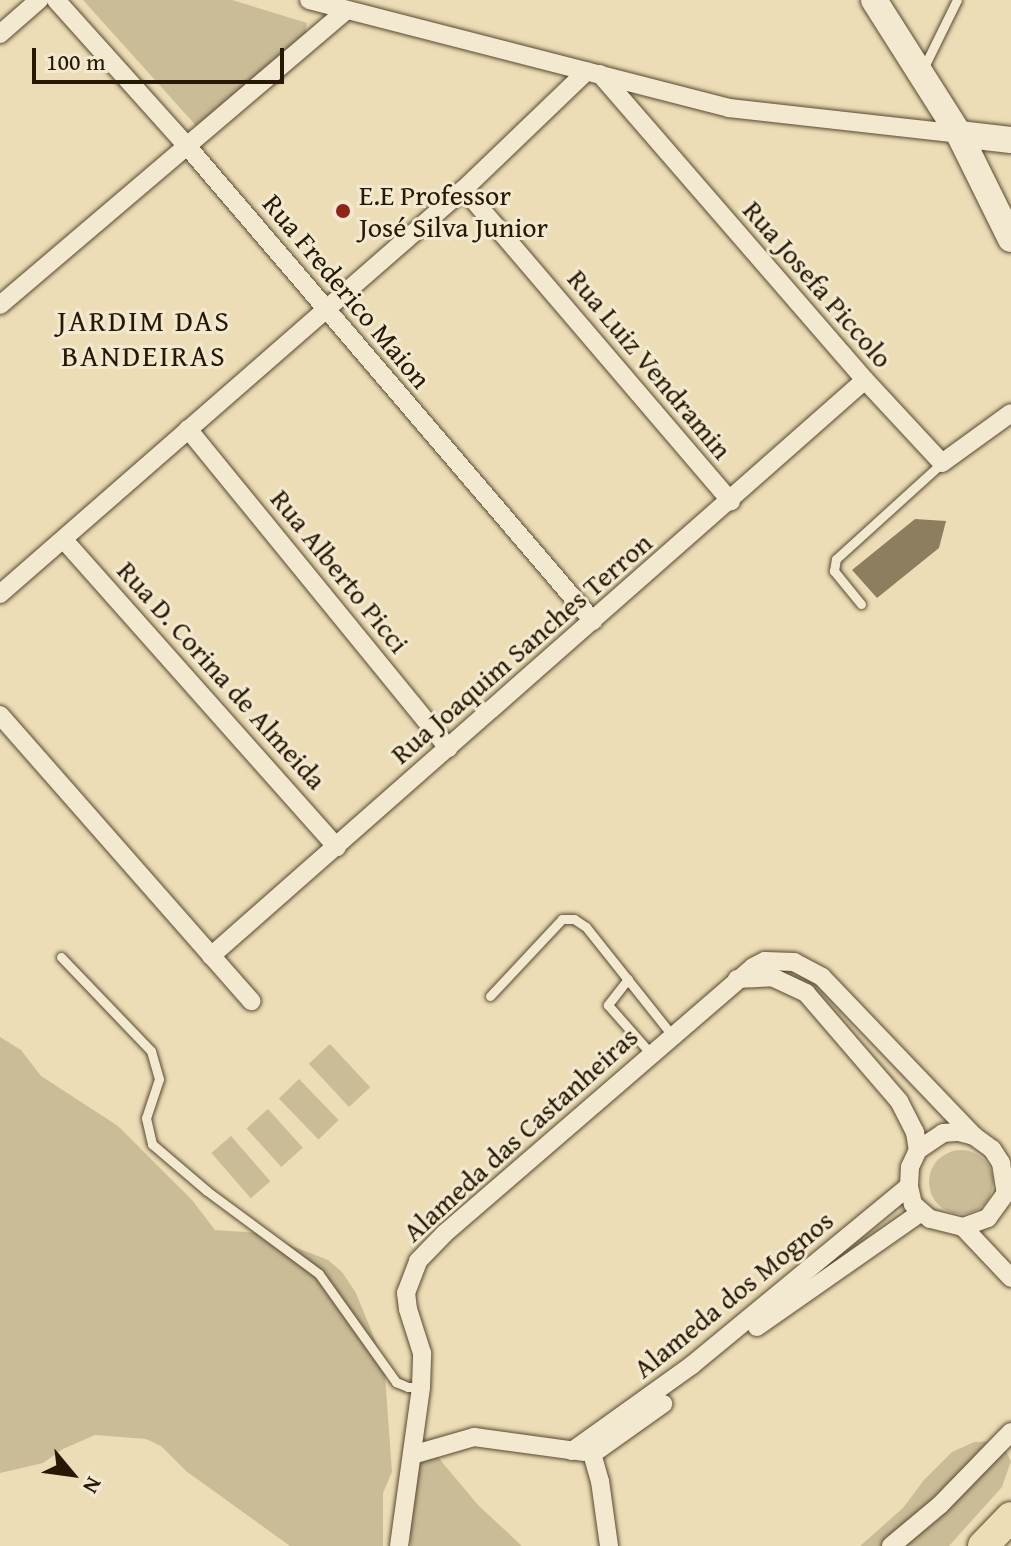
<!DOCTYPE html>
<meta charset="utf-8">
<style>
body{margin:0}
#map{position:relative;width:1011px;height:1546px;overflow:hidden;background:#edddb6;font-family:"Gentium Book Plus",serif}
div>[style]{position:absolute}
.green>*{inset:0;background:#cbbc98;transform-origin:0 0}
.round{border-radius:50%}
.building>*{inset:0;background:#8e7e60}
.roads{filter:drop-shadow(0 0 2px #584930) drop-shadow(0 0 2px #584930)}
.service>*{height:9px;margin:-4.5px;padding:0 4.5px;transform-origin:4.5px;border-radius:4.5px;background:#f3e9d0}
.minor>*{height:18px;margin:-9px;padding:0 9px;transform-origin:9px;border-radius:9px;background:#f3e9d0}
.secondary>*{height:26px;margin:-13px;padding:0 13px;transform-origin:13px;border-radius:13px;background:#f3e9d0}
.primary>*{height:30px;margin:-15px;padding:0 15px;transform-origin:15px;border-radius:15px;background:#edddb6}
.dots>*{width:22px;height:22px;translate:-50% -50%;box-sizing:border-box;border:4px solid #f3e9d0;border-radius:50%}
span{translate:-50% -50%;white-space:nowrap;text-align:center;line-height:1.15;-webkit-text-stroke:6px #f3e9d0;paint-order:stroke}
.poi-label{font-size:28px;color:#271803}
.left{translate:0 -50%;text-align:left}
.street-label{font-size:28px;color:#271803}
.neighbourhood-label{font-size:30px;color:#271803;letter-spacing:2px}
.north{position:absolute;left:32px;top:1434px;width:80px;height:80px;-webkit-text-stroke:6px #f3e9d0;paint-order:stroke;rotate:119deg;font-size:22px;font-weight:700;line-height:32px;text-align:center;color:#271803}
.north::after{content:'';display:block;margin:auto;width:28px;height:36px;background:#271803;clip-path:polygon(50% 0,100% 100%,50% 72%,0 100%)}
.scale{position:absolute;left:32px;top:48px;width:252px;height:36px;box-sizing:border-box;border:4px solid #271803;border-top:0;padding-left:10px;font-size:24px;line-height:28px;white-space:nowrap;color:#271803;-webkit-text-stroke:6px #f3e9d0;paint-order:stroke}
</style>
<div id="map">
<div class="green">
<i style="clip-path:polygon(83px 0,232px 0,307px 23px,305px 37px,199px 129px)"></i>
<i style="clip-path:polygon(0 1037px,21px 1050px,41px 1076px,118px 1126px,192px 1200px,215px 1230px,259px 1233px,328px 1260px,342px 1272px,356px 1293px,384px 1362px,392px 1472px,383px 1493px,383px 1546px,290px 1546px,186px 1471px,161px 1446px,146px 1439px,95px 1435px,63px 1449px,43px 1463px,0 1473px)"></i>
<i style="left:330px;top:1044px;width:59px;height:29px;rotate:47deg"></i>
<i style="left:299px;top:1079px;width:57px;height:28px;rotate:46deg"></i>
<i style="left:268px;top:1109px;width:52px;height:29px;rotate:48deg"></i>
<i style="left:231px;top:1136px;width:60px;height:26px;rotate:49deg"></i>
<i class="round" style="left:929px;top:1150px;width:64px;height:64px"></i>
<i style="clip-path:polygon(1001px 1441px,1011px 1461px,1002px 1487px,949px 1546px,860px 1546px,903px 1508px,924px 1480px,952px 1452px,974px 1442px)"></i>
<i style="clip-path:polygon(437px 1456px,478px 1505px,522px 1546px,411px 1546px,407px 1500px,410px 1479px,421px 1459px)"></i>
</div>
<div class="building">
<i style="clip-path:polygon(915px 519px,946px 521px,939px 548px,877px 598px,852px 570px)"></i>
</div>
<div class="roads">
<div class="service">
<i style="left:922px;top:71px;width:79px;rotate:-63.8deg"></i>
<i style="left:861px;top:604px;width:43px;rotate:-129.3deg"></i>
<i style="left:834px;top:571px;width:12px;rotate:-81deg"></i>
<i style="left:836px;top:559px;width:143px;rotate:-42.2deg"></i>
<i style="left:61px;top:957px;width:130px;rotate:46.2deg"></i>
<i style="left:151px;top:1051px;width:29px;rotate:74deg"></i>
<i style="left:159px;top:1079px;width:41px;rotate:108.4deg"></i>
<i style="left:146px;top:1118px;width:27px;rotate:77deg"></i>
<i style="left:152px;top:1144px;width:72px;rotate:40.5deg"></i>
<i style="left:207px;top:1191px;width:139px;rotate:36.5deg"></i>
<i style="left:319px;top:1274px;width:133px;rotate:54.5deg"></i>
<i style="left:396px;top:1382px;width:13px;rotate:23deg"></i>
<i style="left:408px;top:1387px;width:13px"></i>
<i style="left:628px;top:979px;width:33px;rotate:128deg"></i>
<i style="left:608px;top:1005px;width:65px;rotate:48.7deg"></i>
<i style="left:490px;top:996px;width:105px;rotate:-46.9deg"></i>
<i style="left:562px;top:919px;width:12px"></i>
<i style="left:574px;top:919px;width:14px;rotate:34deg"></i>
<i style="left:586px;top:927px;width:138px;rotate:51.5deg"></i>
</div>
<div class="minor">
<i style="left:56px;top:0;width:196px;rotate:48.1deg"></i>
<i style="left:187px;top:146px;width:625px;rotate:49.48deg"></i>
<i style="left:309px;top:0;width:434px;rotate:14.4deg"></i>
<i style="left:729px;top:108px;width:231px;rotate:6.4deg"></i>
<i style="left:0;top:34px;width:52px;rotate:-41.1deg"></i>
<i style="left:600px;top:74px;width:405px;rotate:49.1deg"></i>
<i style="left:865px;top:380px;width:113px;rotate:47.1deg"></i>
<i style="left:942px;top:463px;width:85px;rotate:-35.9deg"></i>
<i style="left:464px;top:189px;width:411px;rotate:49.5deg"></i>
<i style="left:0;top:305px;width:455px;rotate:-40.4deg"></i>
<i style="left:188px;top:429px;width:412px;rotate:50.8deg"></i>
<i style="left:64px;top:540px;width:411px;rotate:48.4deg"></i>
<i style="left:0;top:594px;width:616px;rotate:-41.12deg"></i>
<i style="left:464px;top:189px;width:170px;rotate:-43.8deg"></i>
<i style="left:0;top:715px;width:381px;rotate:48.7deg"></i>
<i style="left:211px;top:956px;width:871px;rotate:-41.37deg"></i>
<i style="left:737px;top:979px;width:35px;rotate:-3deg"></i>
<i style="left:772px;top:977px;width:38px;rotate:25deg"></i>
<i style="left:806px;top:993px;width:143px;rotate:49.3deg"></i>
<i style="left:899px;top:1101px;width:35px;rotate:63deg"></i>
<i style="left:915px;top:1132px;width:18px;rotate:81deg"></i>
<i style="left:959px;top:1132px;width:16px;rotate:15deg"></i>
<i style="left:974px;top:1136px;width:22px;rotate:36deg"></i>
<i style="left:992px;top:1149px;width:17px;rotate:57deg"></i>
<i style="left:1001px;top:1163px;width:30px;rotate:81deg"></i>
<i style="left:1006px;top:1193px;width:31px;rotate:126deg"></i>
<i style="left:988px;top:1218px;width:27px;rotate:160deg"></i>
<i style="left:963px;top:1227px;width:34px;rotate:-166deg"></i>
<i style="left:930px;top:1219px;width:23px;rotate:-139deg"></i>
<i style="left:913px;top:1204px;width:18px;rotate:-103deg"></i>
<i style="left:909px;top:1186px;width:19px;rotate:-87deg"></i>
<i style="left:910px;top:1167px;width:19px;rotate:-65deg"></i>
<i style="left:918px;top:1150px;width:30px;rotate:-34deg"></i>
<i style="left:943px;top:1133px;width:16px;rotate:-4deg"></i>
<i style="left:963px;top:1227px;width:70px;rotate:46.7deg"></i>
<i style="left:757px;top:1327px;width:200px;rotate:-35deg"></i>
<i style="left:589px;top:1443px;width:40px;rotate:74deg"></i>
<i style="left:600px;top:1481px;width:66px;rotate:82.1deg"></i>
<i style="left:572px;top:1451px;width:148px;rotate:-35.6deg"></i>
<i style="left:692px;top:1365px;width:281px;rotate:-39.5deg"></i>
<i style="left:594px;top:1453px;width:85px;rotate:-35.4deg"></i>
<i style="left:412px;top:1455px;width:65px;rotate:-16.2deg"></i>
<i style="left:474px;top:1437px;width:110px;rotate:7.8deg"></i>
<i style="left:399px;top:1546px;width:161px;rotate:-82.1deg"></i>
<i style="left:421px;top:1387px;width:34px;rotate:-88deg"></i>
<i style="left:422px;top:1353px;width:46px;rotate:-107.7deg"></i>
<i style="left:408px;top:1309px;width:16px;rotate:-97deg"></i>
<i style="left:406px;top:1293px;width:34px;rotate:-69deg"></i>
<i style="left:418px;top:1261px;width:37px;rotate:-46deg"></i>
<i style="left:444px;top:1234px;width:408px;rotate:-40.8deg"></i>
<i style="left:753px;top:967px;width:13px;rotate:-27deg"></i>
<i style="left:765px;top:961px;width:29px;rotate:2deg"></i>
<i style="left:794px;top:962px;width:32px;rotate:28deg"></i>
<i style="left:822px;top:977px;width:220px;rotate:46.3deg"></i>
<i style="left:891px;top:1546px;width:64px;rotate:-39.9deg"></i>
<i style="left:940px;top:1505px;width:102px;rotate:-45.8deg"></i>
</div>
<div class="secondary">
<i style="left:874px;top:0;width:159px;rotate:57.6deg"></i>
<i style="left:959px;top:134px;width:117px;rotate:63.7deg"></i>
<i style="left:959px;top:134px;width:52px;rotate:6.6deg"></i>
</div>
<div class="primary">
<i style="left:983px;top:1546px;width:40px;rotate:-46deg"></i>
</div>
</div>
<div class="dots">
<i style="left:343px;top:211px;background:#8f2418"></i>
</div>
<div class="poi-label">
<span class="left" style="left:359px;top:211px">E.E Professor<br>José Silva Junior</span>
</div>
<div class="street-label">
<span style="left:818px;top:284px;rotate:49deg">Rua Josefa Piccolo</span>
<span style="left:347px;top:291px;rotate:50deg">Rua Frederico Maion</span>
<span style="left:650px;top:364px;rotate:50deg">Rua Luiz Vendramin</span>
<span style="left:340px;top:571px;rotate:51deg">Rua Alberto Picci</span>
<span style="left:521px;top:648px;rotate:-41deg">Rua Joaquim Sanches Terron</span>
<span style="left:222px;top:675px;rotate:48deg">Rua D. Corina de Almeida</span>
<span style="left:520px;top:1134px;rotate:-42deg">Alameda das Castanheiras</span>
<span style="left:733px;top:1294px;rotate:-39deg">Alameda dos Mognos</span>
</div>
<div class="neighbourhood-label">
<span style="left:144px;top:337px">JARDIM DAS<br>BANDEIRAS</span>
</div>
<div class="north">N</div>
<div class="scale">100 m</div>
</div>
